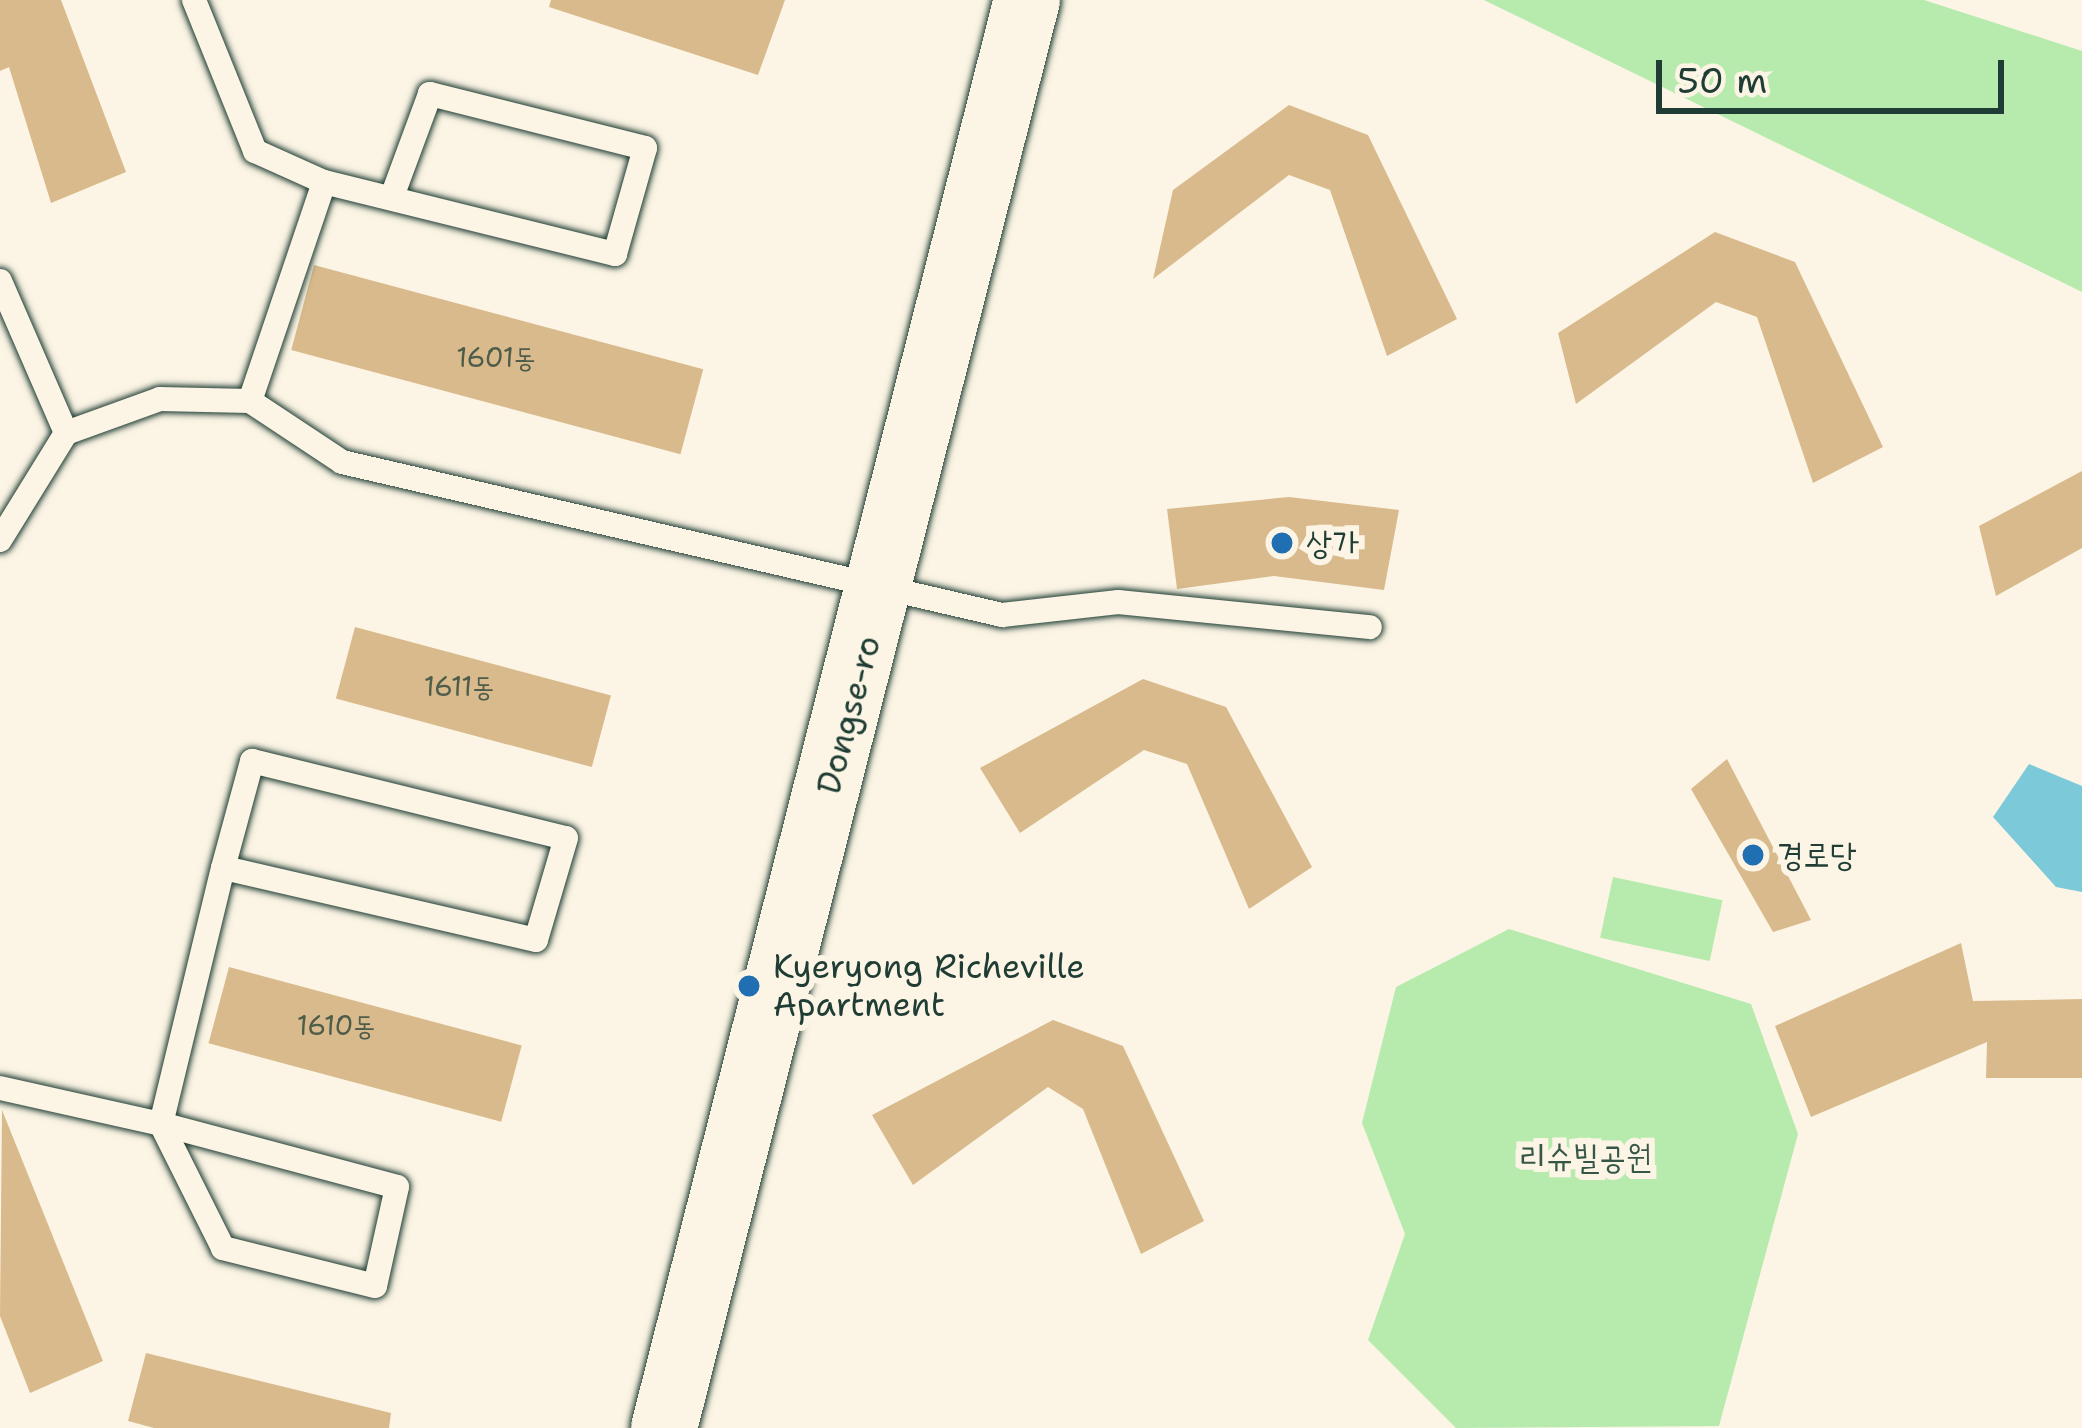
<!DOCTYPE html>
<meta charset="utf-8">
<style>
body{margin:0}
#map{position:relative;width:2082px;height:1428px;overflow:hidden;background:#fcf5e5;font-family:"Shantell Sans","Poor Story",sans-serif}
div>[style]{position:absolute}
.green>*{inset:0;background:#b6ebad;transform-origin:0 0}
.water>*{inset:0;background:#7bc9d9}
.building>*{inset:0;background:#d9ba8c;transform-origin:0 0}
.roads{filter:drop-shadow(0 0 3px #1f3d34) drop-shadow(0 0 3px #1f3d34)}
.service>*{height:24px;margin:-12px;padding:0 12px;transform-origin:12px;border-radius:12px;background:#fcf5e5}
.secondary>*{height:66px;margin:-33px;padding:0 33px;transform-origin:33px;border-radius:33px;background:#fcf5e5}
.dots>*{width:33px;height:33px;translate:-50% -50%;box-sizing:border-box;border:6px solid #fcf5e5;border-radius:50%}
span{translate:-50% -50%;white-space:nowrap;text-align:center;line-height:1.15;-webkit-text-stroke:12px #fcf5e5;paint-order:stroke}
.number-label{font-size:27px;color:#4e5c4a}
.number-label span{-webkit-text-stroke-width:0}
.poi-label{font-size:33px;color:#1f3d34}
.left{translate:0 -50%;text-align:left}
.street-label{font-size:33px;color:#1f3d34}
.park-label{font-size:33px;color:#365746}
.scale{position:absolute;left:1656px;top:60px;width:348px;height:54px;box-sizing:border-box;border:6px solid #1f3d34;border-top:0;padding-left:15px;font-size:36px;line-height:42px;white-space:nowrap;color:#1f3d34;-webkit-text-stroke:9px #fcf5e5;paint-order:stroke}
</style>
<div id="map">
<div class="green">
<i style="clip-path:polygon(1484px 0,1924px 0,2082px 51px,2082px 292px)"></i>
<i style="left:1613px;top:877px;width:112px;height:62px;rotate:12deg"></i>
<i style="clip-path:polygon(1509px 929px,1751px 1004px,1798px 1134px,1719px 1426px,1456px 1428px,1368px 1340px,1405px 1234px,1362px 1123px,1396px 987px)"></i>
</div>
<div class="water">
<i style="clip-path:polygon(2029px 764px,2082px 786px,2082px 892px,2056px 887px,1993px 817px)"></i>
</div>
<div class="building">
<i style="clip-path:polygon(0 0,61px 0,126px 172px,51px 203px,9px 67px,0 71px)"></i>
<i style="clip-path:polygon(551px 0,785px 0,758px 75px,549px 7px)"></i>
<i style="clip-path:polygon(1289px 105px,1368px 135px,1457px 319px,1387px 356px,1330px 190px,1289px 175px,1153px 279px,1173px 190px)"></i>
<i style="clip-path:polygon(1715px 232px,1795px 262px,1883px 447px,1813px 483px,1757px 317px,1716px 302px,1576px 404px,1558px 333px)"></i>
<i style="left:314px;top:265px;width:403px;height:88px;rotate:15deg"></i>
<i style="clip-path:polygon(2082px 471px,2082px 548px,1996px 596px,1979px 526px)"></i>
<i style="clip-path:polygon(1289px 497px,1399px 510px,1384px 590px,1274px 576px,1177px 589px,1167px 509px)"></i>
<i style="left:355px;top:627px;width:265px;height:74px;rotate:15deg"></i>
<i style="clip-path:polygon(1143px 679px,1226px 707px,1312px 867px,1249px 909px,1187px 764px,1144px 750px,1020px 833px,980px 768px)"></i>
<i style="clip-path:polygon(1727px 759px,1811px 920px,1773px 932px,1691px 789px)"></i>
<i style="clip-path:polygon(1961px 943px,1973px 1001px,2082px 999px,2082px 1078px,1986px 1078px,1987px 1042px,1811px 1117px,1775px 1026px)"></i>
<i style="left:229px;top:967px;width:303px;height:79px;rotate:15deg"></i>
<i style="clip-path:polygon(1053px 1020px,1123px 1046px,1204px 1221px,1141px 1254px,1083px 1109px,1048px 1087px,913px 1185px,872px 1115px)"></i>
<i style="clip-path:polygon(2px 1110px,103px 1361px,30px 1393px,0 1316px)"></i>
<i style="clip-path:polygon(146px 1353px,391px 1413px,389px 1428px,154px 1428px,128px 1421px)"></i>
</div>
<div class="roads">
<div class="service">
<i style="left:194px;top:0;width:163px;rotate:68deg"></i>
<i style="left:255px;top:151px;width:76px;rotate:24.2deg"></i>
<i style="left:324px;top:182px;width:300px;rotate:13.9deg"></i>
<i style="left:615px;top:254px;width:110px;rotate:-74.2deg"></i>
<i style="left:645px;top:148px;width:222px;rotate:-165.9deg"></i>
<i style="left:430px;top:94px;width:110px;rotate:110.3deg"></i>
<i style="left:0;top:281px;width:166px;rotate:66.5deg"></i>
<i style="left:250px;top:401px;width:231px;rotate:-71.3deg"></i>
<i style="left:0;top:540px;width:126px;rotate:-58.3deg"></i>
<i style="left:66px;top:433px;width:100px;rotate:-19.9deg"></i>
<i style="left:160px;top:399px;width:90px;rotate:1.3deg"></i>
<i style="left:250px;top:401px;width:110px;rotate:33.5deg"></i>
<i style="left:342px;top:462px;width:678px;rotate:13.05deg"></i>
<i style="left:1002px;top:615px;width:117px;rotate:-6.4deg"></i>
<i style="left:1118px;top:602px;width:253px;rotate:5.7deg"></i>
<i style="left:0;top:1088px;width:165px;rotate:12.6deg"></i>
<i style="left:161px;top:1124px;width:244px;rotate:14.9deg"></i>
<i style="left:397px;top:1187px;width:101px;rotate:102.5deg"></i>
<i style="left:375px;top:1286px;width:157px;rotate:-166deg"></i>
<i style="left:223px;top:1248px;width:139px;rotate:-116.6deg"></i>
<i style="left:161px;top:1124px;width:263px;rotate:-76.4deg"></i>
<i style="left:223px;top:868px;width:111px;rotate:-74.8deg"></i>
<i style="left:252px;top:761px;width:323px;rotate:13.8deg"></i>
<i style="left:566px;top:838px;width:106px;rotate:106.4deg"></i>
<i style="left:536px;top:940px;width:321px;rotate:-167deg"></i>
</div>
<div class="secondary">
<i style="left:664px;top:1428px;width:1473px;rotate:-75.74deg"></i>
</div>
</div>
<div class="dots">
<i style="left:1282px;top:543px;background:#1f6fb2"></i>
<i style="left:1753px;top:855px;background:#1f6fb2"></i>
<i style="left:749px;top:986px;background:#1f6fb2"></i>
</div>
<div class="number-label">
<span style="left:496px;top:358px">1601동</span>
<span style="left:459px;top:687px">1611동</span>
<span style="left:336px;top:1026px">1610동</span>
</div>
<div class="poi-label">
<span class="left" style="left:1306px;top:543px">상가</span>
<span class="left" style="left:1777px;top:855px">경로당</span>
<span class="left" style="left:773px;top:986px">Kyeryong Richeville<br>Apartment</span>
</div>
<div class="street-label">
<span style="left:849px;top:715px;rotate:-75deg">Dongse-ro</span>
</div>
<div class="park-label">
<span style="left:1586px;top:1157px">리슈빌공원</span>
</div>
<div class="scale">50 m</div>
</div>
